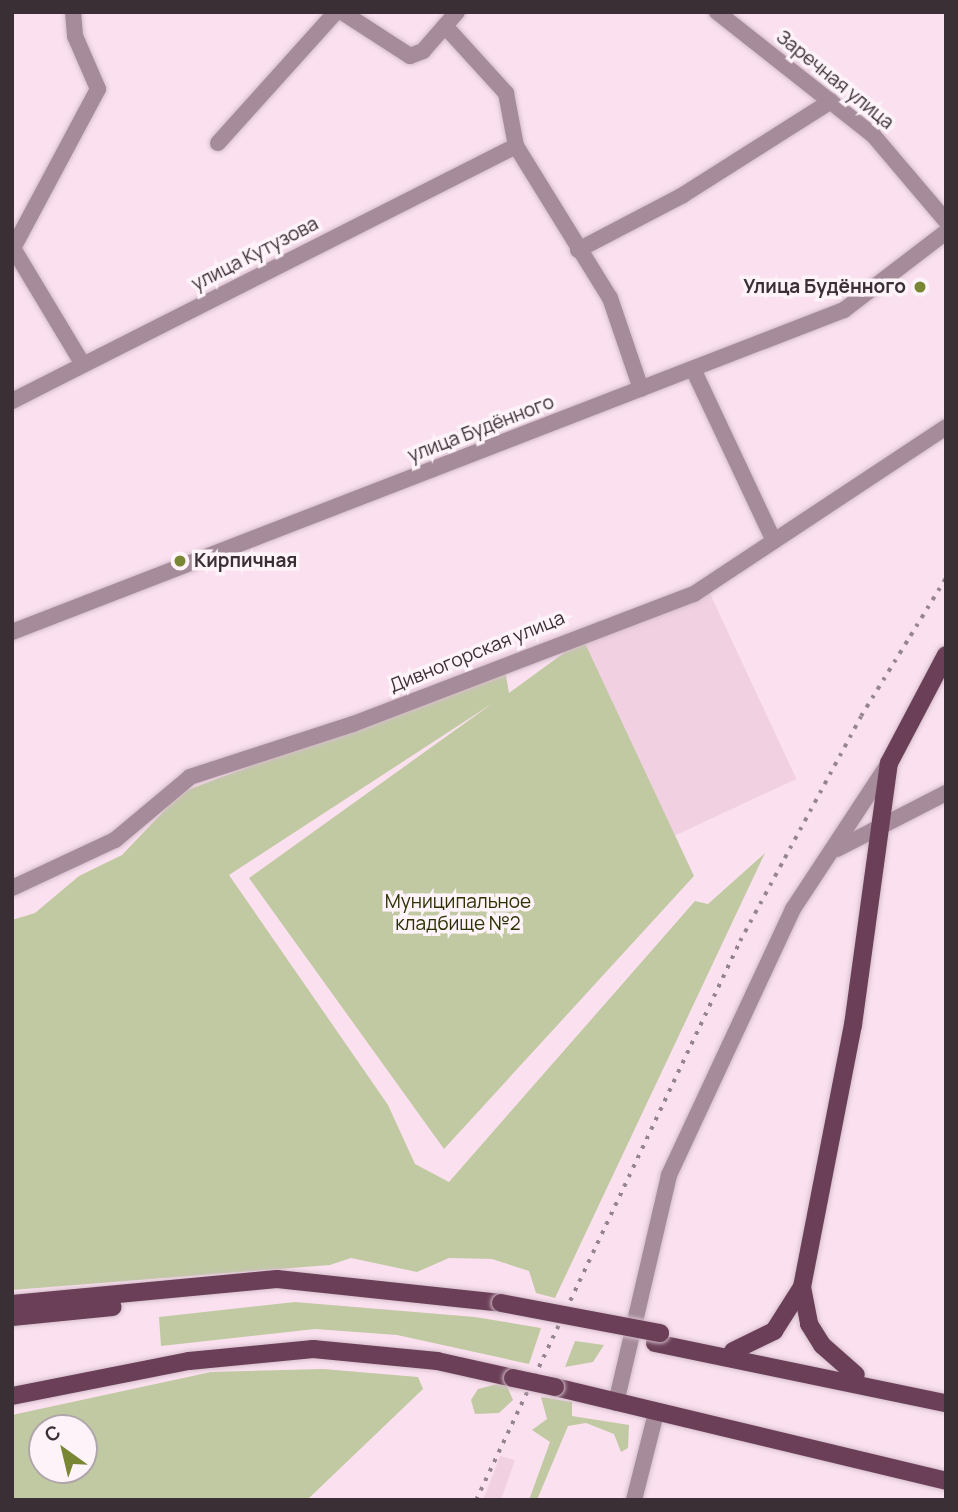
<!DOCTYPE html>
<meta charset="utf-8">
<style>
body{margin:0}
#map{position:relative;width:958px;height:1512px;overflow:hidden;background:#fbe1ef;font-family:Manrope,sans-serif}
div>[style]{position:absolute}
.built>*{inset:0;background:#f1d1e1;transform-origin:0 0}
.green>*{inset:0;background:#c1c9a3}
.roads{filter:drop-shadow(0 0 2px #d4bdca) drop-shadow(0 0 2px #d4bdca)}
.minor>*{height:16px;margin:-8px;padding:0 8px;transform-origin:8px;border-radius:8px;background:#a68c9a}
.major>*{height:18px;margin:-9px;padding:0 9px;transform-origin:9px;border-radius:9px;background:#6b3f58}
.rail>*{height:3.5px;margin-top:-1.75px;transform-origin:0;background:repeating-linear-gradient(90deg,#95848e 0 3.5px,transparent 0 10.5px)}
.bridges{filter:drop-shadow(0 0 2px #d4bdca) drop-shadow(0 0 2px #d4bdca)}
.major-bridge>*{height:18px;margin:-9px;padding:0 9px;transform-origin:9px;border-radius:9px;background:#6b3f58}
.dots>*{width:19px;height:19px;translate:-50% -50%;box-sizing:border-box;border:4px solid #fef3f9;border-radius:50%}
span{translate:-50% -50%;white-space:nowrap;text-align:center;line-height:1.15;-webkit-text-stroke:7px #fef3f9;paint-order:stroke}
.street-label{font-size:19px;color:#392f35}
.poi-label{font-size:19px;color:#392f35;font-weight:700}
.right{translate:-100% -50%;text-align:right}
.left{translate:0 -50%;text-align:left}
.park-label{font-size:19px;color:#2b3202}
.frame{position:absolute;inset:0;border:14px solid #392f35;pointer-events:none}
.north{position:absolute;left:28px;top:1414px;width:70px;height:70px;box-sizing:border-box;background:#fef3f9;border:2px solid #afa5ab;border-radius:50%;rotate:326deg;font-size:19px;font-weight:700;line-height:28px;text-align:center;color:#392f35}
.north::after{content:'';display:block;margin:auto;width:24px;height:32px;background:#798633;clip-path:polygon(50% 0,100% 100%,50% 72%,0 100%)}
</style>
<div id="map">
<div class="built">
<i style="left:706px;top:585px;width:214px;height:135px;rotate:65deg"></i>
<i style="clip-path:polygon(500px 1456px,515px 1460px,501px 1500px,483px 1500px)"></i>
</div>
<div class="green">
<i style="clip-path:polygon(583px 639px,694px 876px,444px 1149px,249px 878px,493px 703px,229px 875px,388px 1105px,415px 1164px,449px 1182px,695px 901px,708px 904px,765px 853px,555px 1298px,536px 1293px,529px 1271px,492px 1259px,449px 1258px,417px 1272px,351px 1258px,330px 1265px,12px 1290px,12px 920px,35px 913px,79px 876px,122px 855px,182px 792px,505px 670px,509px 693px)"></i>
<i style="clip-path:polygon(295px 1302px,475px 1317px,541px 1328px,529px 1364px,397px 1335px,315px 1329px,161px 1346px,159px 1317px)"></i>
<i style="clip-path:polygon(575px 1341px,604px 1345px,593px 1362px,565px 1367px)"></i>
<i style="clip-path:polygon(evenodd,323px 1369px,418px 1377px,423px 1389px,307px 1500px,12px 1500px,12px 1415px,211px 1372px,323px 1369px,42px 1428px,84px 1428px,84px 1470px,42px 1470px,42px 1428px)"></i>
<i style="clip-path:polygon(505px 1382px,513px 1400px,499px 1413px,475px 1414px,471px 1400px,478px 1389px)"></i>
<i style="clip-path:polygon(541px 1397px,572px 1402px,572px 1416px,629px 1425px,628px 1448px,621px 1452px,614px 1434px,586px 1423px,568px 1426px,537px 1500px,529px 1500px,550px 1442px,532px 1430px,547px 1419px)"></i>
</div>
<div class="roads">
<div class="minor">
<i style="left:73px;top:12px;width:24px;rotate:85deg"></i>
<i style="left:75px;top:36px;width:58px;rotate:66.5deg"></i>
<i style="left:98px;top:89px;width:180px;rotate:118.1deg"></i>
<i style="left:13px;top:248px;width:134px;rotate:59deg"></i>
<i style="left:342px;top:12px;width:81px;rotate:32.9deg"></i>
<i style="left:410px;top:56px;width:14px;rotate:-21deg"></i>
<i style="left:423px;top:51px;width:52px;rotate:-48.9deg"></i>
<i style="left:717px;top:12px;width:199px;rotate:38.3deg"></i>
<i style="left:873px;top:135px;width:113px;rotate:49.7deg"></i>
<i style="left:445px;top:26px;width:91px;rotate:47.7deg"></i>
<i style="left:506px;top:93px;width:54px;rotate:79.3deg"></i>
<i style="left:516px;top:146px;width:179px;rotate:58.3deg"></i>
<i style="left:610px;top:298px;width:96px;rotate:71.2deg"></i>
<i style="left:218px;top:143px;width:176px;rotate:-48deg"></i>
<i style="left:578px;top:250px;width:119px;rotate:-27.6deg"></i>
<i style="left:683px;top:195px;width:175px;rotate:-32.4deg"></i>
<i style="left:693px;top:369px;width:188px;rotate:64.8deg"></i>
<i style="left:12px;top:401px;width:565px;rotate:-26.84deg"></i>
<i style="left:12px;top:632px;width:892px;rotate:-21.16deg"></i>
<i style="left:844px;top:310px;width:128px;rotate:-37.4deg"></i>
<i style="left:837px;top:849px;width:123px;rotate:-27.2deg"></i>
<i style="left:12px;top:888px;width:114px;rotate:-25deg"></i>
<i style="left:115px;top:840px;width:98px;rotate:-40deg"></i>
<i style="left:190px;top:777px;width:171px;rotate:-18deg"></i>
<i style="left:353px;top:724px;width:365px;rotate:-20.9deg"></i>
<i style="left:694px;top:594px;width:302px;rotate:-33.5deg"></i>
<i style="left:616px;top:1403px;width:234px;rotate:-76.9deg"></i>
<i style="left:669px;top:1175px;width:293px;rotate:-65deg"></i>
<i style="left:793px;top:909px;width:175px;rotate:-56.7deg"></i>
<i style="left:634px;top:1500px;width:90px;rotate:-75.8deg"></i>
</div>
<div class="major">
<i style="left:802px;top:1287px;width:38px;rotate:79deg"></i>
<i style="left:809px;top:1324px;width:25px;rotate:58deg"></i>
<i style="left:822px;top:1345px;width:45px;rotate:41.4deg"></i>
<i style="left:12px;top:1304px;width:266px;rotate:-5.4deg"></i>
<i style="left:277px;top:1279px;width:225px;rotate:6.1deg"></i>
<i style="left:12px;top:1317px;width:101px;rotate:-5.7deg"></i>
<i style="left:655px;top:1343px;width:297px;rotate:11.7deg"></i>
<i style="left:733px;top:1351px;width:46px;rotate:-26deg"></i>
<i style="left:774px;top:1331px;width:52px;rotate:-57.5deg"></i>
<i style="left:802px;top:1287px;width:267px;rotate:-79deg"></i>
<i style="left:853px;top:1025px;width:264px;rotate:-82.2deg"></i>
<i style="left:889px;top:763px;width:122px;rotate:-62.2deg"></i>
<i style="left:555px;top:1387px;width:402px;rotate:13.5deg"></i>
<i style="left:12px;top:1396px;width:180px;rotate:-11.2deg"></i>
<i style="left:189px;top:1361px;width:125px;rotate:-5.5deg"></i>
<i style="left:313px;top:1349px;width:125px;rotate:5.5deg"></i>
<i style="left:437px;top:1361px;width:78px;rotate:12.6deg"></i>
</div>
</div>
<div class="rail">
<i style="left:476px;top:1500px;width:618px;rotate:-64.72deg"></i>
<i style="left:740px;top:941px;width:255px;rotate:-61.7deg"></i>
<i style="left:861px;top:716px;width:162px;rotate:-58.4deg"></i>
</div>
<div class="bridges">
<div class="major-bridge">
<i style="left:501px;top:1303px;width:162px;rotate:10.7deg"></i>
<i style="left:513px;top:1378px;width:43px;rotate:12.1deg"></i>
</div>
</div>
<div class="dots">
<i style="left:920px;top:287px;background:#798633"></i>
<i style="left:180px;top:561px;background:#798633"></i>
</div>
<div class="street-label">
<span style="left:835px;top:80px;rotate:39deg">Заречная улица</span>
<span style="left:255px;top:254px;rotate:-27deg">улица Кутузова</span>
<span style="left:481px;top:429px;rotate:-21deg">улица Будённого</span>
<span style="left:477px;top:652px;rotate:-22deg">Дивногорская улица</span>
</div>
<div class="poi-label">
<span class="right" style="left:906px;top:287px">Улица Будённого</span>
<span class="left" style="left:194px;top:561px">Кирпичная</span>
</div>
<div class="park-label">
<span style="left:458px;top:913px">Муниципальное<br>кладбище №2</span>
</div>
<div class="frame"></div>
<div class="north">С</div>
</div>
